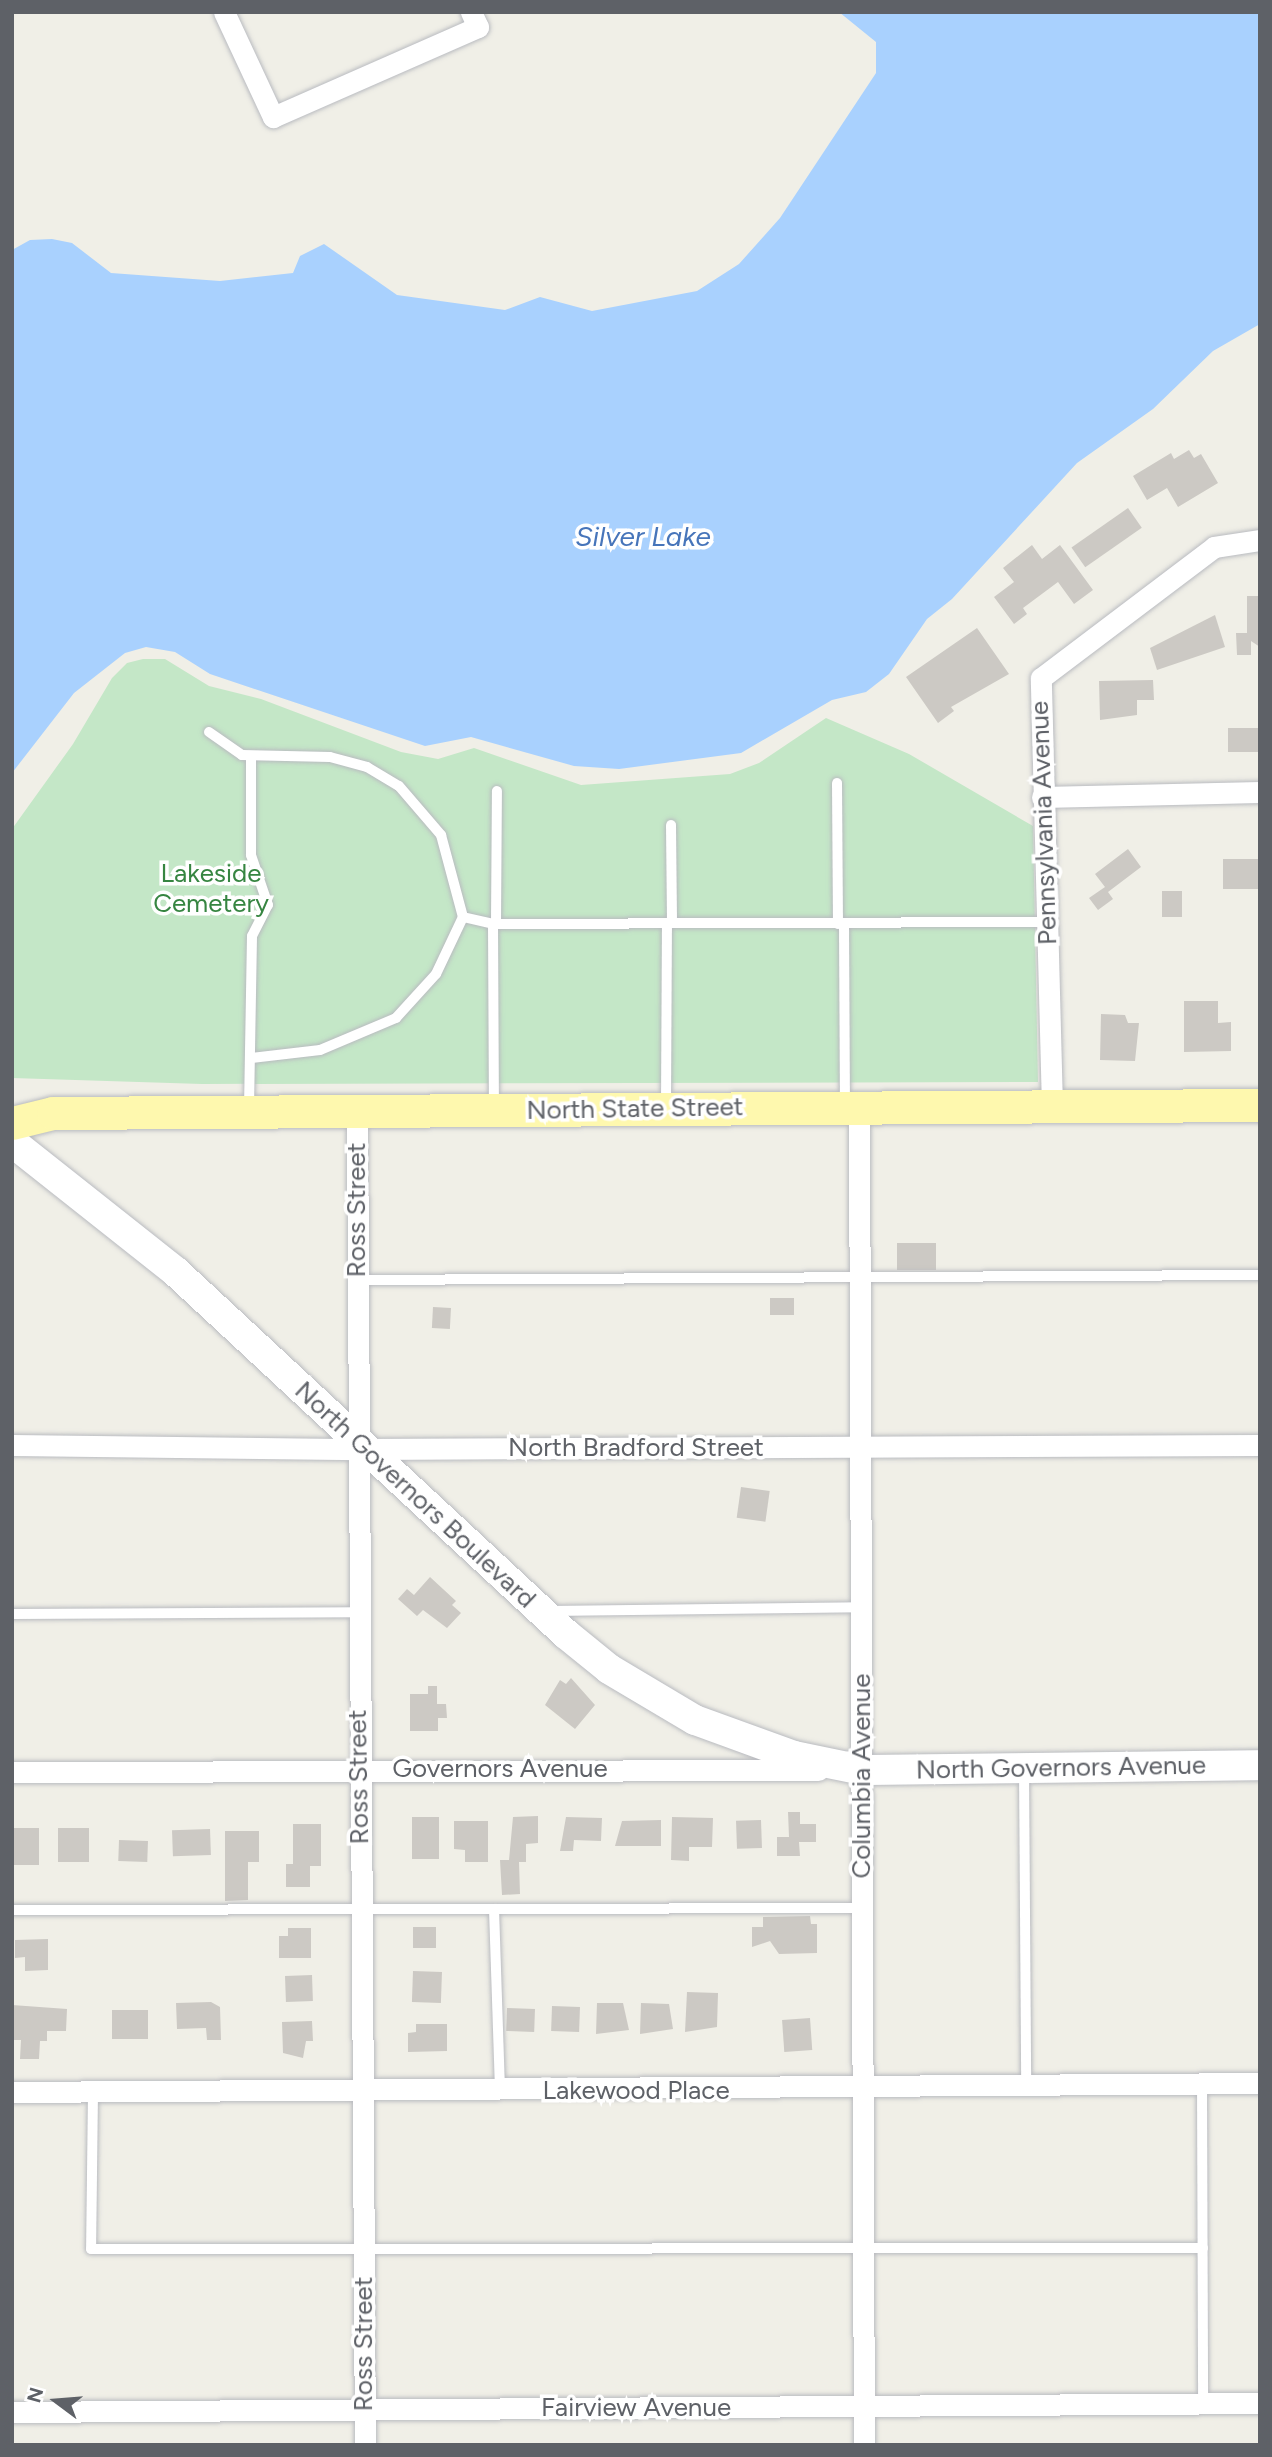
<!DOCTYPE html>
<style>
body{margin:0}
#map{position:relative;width:1272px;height:2457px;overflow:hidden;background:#f0efe7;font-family:Figtree,sans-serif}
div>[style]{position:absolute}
.green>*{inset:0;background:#c4e7c7}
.water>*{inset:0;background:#a9d1fe}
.building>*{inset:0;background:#ccc9c4;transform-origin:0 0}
.roads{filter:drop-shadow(0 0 2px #b9bbc0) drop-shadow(0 0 2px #b9bbc0)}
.service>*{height:10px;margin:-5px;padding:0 5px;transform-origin:5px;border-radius:5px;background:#fff}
.minor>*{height:21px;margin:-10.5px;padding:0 10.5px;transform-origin:10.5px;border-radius:10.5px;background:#fff}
.secondary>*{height:30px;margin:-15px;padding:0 15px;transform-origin:15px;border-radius:15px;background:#fff}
.primary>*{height:33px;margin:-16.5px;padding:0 16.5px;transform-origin:16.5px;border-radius:16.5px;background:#fef8ae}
span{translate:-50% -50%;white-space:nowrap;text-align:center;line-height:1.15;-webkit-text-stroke:7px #fff;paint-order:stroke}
.street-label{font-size:26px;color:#5e6167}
.park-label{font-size:26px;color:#368541}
.water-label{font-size:28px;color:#4775ba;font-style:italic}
.frame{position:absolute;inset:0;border:14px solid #5e6167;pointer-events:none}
.north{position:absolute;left:21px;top:2366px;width:70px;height:70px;-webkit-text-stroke:5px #fff;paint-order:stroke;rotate:286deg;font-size:19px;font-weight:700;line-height:28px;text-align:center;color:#5e6167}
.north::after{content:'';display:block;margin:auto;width:24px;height:32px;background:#5e6167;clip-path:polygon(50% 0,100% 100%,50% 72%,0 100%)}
</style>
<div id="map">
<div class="green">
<i style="clip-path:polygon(143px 659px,165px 659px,209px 686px,261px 699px,401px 752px,438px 759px,474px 748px,581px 785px,730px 774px,759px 763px,826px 718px,909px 754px,1033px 826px,1038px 1082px,202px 1084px,12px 1078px,12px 829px,73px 744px,112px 678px,127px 663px)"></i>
</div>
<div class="water">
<i style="clip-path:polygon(839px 12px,1260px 12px,1260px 324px,1213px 351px,1153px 409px,1077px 463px,952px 599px,927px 619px,889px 674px,866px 692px,832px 700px,741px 753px,619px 769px,574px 766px,471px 737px,425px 746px,210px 674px,175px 652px,146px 647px,125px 653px,74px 693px,12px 773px,12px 250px,30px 240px,52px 239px,72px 243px,111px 273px,220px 281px,293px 273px,300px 256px,324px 244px,397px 295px,505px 310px,540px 297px,592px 311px,697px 291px,739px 264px,780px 218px,876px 73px,876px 42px)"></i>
</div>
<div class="building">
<i style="clip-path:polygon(1189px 450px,1194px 458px,1201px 454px,1218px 483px,1178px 507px,1167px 488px,1147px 500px,1133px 476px,1171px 453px,1174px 459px)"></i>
<i style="left:1128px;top:508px;width:24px;height:69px;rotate:55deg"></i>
<i style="clip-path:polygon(1032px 545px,1042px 559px,1060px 545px,1093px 590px,1074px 604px,1058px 582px,1023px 608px,1027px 614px,1014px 624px,994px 597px,1014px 582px,1003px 568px)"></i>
<i style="clip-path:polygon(1247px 596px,1260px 596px,1260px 647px,1251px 641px,1251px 655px,1237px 655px,1236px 633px,1247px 633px)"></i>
<i style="clip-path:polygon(1215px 615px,1225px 647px,1157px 670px,1150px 648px)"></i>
<i style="clip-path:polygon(977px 628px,1009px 674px,951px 707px,954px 711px,938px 723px,906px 677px)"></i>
<i style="clip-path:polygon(1153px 680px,1154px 700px,1137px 700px,1137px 715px,1100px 720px,1099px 681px)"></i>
<i style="left:1228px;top:728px;width:32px;height:24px"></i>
<i style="clip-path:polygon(1128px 849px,1141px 867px,1108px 892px,1113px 899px,1098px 910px,1089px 898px,1105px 887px,1095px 874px)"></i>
<i style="left:1260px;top:859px;width:30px;height:37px;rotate:90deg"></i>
<i style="left:1162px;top:891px;width:20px;height:26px"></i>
<i style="clip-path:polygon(1184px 1001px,1218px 1001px,1218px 1023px,1231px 1022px,1231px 1051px,1184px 1052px)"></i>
<i style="clip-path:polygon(1101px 1014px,1125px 1015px,1128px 1023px,1139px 1023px,1135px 1061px,1100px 1060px)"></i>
<i style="left:897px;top:1243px;width:39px;height:27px"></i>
<i style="left:770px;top:1298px;width:24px;height:17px"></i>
<i style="left:433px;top:1307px;width:18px;height:21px;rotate:3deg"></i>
<i style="left:741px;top:1487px;width:29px;height:31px;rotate:8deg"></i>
<i style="clip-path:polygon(430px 1577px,456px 1601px,452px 1605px,461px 1613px,447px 1628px,423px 1610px,417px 1616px,398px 1599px,407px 1589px,414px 1595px)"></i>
<i style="clip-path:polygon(571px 1678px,595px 1705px,575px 1729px,545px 1705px,560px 1680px,566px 1684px)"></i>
<i style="clip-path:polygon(428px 1686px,437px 1686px,437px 1704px,446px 1704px,447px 1718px,438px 1718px,438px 1731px,410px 1731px,410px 1694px,428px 1694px)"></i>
<i style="clip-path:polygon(788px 1812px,800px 1812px,800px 1824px,816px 1824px,816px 1842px,799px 1842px,800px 1856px,777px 1856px,777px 1837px,789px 1837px)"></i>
<i style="clip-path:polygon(538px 1816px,538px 1843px,526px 1844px,526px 1862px,519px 1862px,520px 1894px,502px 1895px,500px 1860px,509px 1860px,513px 1817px)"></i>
<i style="left:412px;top:1817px;width:27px;height:42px"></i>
<i style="clip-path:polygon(566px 1817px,602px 1818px,601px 1841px,574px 1840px,573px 1851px,560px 1851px)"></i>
<i style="clip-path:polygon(672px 1817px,713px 1818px,712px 1847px,689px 1847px,689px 1861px,671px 1860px)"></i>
<i style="clip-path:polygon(661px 1820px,661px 1846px,615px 1846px,622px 1821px)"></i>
<i style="left:761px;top:1820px;width:28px;height:25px;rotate:88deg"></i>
<i style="clip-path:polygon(454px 1821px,488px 1821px,488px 1862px,465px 1862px,465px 1850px,454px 1849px)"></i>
<i style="clip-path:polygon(293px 1824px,321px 1824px,321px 1866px,310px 1866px,310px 1887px,286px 1887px,286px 1864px,293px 1864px)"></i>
<i style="left:13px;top:1828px;width:26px;height:37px"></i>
<i style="left:58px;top:1828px;width:31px;height:34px"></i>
<i style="left:210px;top:1829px;width:26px;height:38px;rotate:88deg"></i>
<i style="clip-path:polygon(225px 1831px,259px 1831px,259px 1862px,248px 1862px,248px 1900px,225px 1901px)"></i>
<i style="left:119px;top:1840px;width:29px;height:21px;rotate:2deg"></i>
<i style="clip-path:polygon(810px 1916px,811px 1924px,817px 1924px,817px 1953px,779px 1954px,770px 1941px,752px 1947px,752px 1927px,763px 1927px,763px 1917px)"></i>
<i style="left:413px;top:1927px;width:23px;height:21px"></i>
<i style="clip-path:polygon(288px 1928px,311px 1928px,311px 1958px,279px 1958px,279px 1936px,288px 1936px)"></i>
<i style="clip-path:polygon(48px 1939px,48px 1970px,25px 1971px,25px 1957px,15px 1958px,15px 1940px)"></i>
<i style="left:413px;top:1971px;width:29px;height:31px;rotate:2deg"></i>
<i style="left:312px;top:1975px;width:26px;height:27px;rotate:88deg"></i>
<i style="clip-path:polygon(687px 1992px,718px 1993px,717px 2027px,685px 2032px)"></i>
<i style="clip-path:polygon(211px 2002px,220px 2007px,221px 2040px,207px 2040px,206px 2028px,177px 2029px,176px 2003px)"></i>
<i style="clip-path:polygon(597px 2003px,623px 2003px,629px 2030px,596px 2034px)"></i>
<i style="clip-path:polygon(641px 2003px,669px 2004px,673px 2029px,640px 2034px)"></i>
<i style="clip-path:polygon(12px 2005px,67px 2009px,66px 2031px,47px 2031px,47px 2041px,40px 2041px,39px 2059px,20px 2059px,21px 2040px,12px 2040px)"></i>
<i style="left:552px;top:2006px;width:28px;height:25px;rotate:2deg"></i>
<i style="left:507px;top:2008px;width:28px;height:23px;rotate:2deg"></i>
<i style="left:112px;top:2010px;width:36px;height:29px"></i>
<i style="left:810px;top:2018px;width:32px;height:28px;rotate:86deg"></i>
<i style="clip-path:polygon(312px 2021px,313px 2041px,306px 2041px,303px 2058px,283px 2053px,282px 2022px)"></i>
<i style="clip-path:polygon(416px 2024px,447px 2024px,447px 2051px,408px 2052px,408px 2033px,416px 2032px)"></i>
</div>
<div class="roads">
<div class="service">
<i style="left:209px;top:732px;width:40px;rotate:34.9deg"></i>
<i style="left:242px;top:755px;width:88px;rotate:1.3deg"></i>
<i style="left:330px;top:757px;width:38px;rotate:15deg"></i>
<i style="left:367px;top:767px;width:37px;rotate:31deg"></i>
<i style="left:399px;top:786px;width:65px;rotate:49.4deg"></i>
<i style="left:441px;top:835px;width:85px;rotate:75deg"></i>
<i style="left:463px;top:917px;width:63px;rotate:115.3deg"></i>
<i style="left:436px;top:974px;width:59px;rotate:132.3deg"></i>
<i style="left:396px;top:1018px;width:82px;rotate:157.2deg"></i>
<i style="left:320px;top:1050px;width:69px;rotate:173.4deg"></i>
<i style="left:837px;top:783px;width:141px;rotate:89.6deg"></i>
<i style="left:671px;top:825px;width:98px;rotate:89.4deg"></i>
<i style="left:463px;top:917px;width:31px;rotate:13deg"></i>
<i style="left:493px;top:924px;width:556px;rotate:-0.21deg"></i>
<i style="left:493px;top:924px;width:184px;rotate:89.7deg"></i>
<i style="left:496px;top:924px;width:133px;rotate:-89.6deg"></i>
<i style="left:844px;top:924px;width:181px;rotate:89.7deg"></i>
<i style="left:666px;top:1106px;width:183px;rotate:-89.7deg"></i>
<i style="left:249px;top:1108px;width:172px;rotate:-89deg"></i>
<i style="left:252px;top:936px;width:35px;rotate:-63deg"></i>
<i style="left:268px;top:905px;width:53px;rotate:-108.8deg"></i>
<i style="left:251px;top:855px;width:97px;rotate:-90deg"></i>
<i style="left:357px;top:1280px;width:903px;rotate:-0.32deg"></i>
<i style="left:549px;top:1611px;width:312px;rotate:-0.7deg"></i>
<i style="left:12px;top:1614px;width:346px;rotate:-0.3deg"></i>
<i style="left:1024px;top:1769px;width:318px;rotate:89.6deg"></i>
<i style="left:494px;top:1909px;width:182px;rotate:88.1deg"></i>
<i style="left:12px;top:1910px;width:850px;rotate:-0.13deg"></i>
<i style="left:1202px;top:2084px;width:318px;rotate:89.8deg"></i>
<i style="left:93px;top:2092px;width:157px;rotate:90.7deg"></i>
<i style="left:91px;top:2249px;width:1112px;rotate:-0.05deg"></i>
</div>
<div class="minor">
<i style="left:224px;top:12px;width:116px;rotate:65deg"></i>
<i style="left:273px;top:117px;width:224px;rotate:-23.7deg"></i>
<i style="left:478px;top:27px;width:17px;rotate:-115deg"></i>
<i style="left:1042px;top:797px;width:218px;rotate:-1.3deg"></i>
<i style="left:859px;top:1107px;width:1338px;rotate:89.79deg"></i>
<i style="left:1052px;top:1107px;width:429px;rotate:-91.5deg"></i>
<i style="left:1041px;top:678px;width:217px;rotate:-37.1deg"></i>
<i style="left:1214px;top:547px;width:47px;rotate:-8.7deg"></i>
<i style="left:357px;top:1110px;width:1335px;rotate:89.66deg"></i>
<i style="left:12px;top:1445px;width:350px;rotate:0.7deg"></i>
<i style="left:362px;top:1449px;width:898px;rotate:-0.26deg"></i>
<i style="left:12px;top:1772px;width:806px;rotate:-0.14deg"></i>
<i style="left:12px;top:2092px;width:1248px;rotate:-0.41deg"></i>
<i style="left:12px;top:2412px;width:1248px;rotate:-0.41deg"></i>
</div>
<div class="secondary">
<i style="left:12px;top:1142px;width:209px;rotate:38.4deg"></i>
<i style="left:176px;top:1272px;width:532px;rotate:42.87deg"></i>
<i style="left:566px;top:1634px;width:55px;rotate:39.1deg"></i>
<i style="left:609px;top:1669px;width:100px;rotate:30.7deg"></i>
<i style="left:695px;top:1720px;width:105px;rotate:20deg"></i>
<i style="left:794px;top:1756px;width:69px;rotate:11.6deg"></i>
<i style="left:862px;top:1770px;width:398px;rotate:-0.7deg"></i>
</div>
<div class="primary">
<i style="left:12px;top:1123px;width:42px;rotate:-13.7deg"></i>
<i style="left:53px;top:1113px;width:1207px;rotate:-0.38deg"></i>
</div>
</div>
<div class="street-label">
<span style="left:1044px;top:823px;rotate:-92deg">Pennsylvania Avenue</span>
<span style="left:635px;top:1109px;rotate:-1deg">North State Street</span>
<span style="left:357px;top:1210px;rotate:-90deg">Ross Street</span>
<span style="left:636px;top:1448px">North Bradford Street</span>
<span style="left:415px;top:1495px;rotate:43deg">North Governors Boulevard</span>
<span style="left:1061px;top:1768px;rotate:-1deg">North Governors Avenue</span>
<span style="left:500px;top:1769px">Governors Avenue</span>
<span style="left:862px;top:1776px;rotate:-90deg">Columbia Avenue</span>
<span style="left:359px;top:1777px;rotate:-91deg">Ross Street</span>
<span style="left:636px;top:2091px">Lakewood Place</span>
<span style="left:364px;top:2344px;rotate:-90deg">Ross Street</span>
<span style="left:636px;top:2408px">Fairview Avenue</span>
</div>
<div class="park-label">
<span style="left:211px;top:889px">Lakeside<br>Cemetery</span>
</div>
<div class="water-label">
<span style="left:643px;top:536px">Silver Lake</span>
</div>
<div class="frame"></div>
<div class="north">N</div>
</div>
